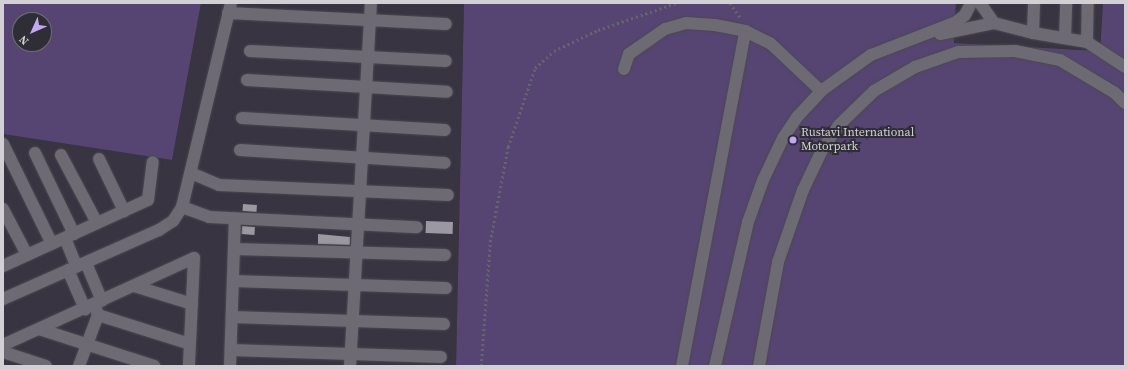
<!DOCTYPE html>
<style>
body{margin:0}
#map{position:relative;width:1128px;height:369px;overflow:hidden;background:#2f2d35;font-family:"Source Serif 4",serif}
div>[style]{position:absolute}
.built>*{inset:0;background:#393442}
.green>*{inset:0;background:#564572}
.building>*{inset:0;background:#9c98a2;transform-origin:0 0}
.path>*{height:2.5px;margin-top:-1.25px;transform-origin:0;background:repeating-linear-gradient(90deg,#67656c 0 2px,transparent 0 5px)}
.roads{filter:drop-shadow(0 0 1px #4b4950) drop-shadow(0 0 1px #4b4950)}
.minor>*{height:12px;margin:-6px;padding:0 6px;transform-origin:6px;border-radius:6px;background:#6d6a73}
.dots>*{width:11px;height:11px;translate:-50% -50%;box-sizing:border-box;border:2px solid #2f2d35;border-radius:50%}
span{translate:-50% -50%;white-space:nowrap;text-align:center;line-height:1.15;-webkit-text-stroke:4px #2f2d35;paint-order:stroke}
.poi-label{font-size:12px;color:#d2d0d5}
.left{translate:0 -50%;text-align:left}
.frame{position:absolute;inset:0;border:4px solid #d2d0d5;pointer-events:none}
.north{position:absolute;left:12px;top:12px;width:40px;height:40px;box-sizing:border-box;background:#2f2d35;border:1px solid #706e75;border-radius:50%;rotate:225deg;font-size:11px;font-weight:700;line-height:16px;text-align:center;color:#d2d0d5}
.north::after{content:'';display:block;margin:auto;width:14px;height:18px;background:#c3a7f2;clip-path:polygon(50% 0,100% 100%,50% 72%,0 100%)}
</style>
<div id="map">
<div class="built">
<i style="clip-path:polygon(201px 3px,464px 3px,456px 366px,3px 366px,3px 134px,172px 160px)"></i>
<i style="clip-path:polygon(956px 3px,1103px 3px,1100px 51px,954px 43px)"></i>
</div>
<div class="green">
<i style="clip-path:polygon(evenodd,3px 3px,201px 3px,172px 160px,3px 134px,3px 3px,20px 20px,44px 20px,44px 44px,20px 44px,20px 20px)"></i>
<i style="clip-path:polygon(464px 3px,956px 3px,954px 43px,1100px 51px,1103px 3px,1125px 3px,1125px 366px,456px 366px)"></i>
</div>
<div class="building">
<i style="left:243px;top:204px;width:14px;height:7px;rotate:4deg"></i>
<i style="left:426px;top:221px;width:27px;height:12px;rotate:2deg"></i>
<i style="left:242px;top:226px;width:13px;height:8px;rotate:4deg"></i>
<i style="clip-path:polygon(318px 234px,350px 237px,350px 245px,318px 244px)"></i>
</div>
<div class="path">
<i style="left:730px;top:3px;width:19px;rotate:54deg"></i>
<i style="left:481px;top:366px;width:124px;rotate:-85.8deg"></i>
<i style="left:490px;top:242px;width:97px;rotate:-79.3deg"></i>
<i style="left:508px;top:147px;width:83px;rotate:-71.1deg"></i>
<i style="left:535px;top:68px;width:25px;rotate:-42deg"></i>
<i style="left:554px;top:51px;width:49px;rotate:-25.5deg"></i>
<i style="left:598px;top:30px;width:83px;rotate:-19.1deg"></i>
</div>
<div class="roads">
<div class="minor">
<i style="left:980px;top:3px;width:24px;rotate:55deg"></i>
<i style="left:994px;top:23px;width:40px;rotate:14.4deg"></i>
<i style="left:1033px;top:33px;width:55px;rotate:9.5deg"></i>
<i style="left:1087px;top:42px;width:45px;rotate:33.3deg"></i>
<i style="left:228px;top:13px;width:218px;rotate:2.9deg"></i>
<i style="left:1033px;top:33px;width:30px;rotate:-88deg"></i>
<i style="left:940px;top:34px;width:55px;rotate:-11.5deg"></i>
<i style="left:1065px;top:38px;width:35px;rotate:-88deg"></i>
<i style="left:1087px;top:42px;width:39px;rotate:-89deg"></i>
<i style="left:250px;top:51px;width:196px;rotate:2.9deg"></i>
<i style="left:624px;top:69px;width:16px;rotate:-72deg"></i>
<i style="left:629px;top:54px;width:44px;rotate:-34.8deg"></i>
<i style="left:665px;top:29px;width:22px;rotate:-16deg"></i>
<i style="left:686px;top:23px;width:29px;rotate:4deg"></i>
<i style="left:715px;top:25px;width:31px;rotate:11deg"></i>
<i style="left:745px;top:31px;width:28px;rotate:26deg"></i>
<i style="left:770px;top:43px;width:70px;rotate:43.3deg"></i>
<i style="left:247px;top:80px;width:200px;rotate:3.4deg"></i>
<i style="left:242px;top:118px;width:203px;rotate:3.4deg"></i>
<i style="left:3px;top:144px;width:111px;rotate:63.9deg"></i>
<i style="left:240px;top:150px;width:205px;rotate:3.6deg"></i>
<i style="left:35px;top:153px;width:90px;rotate:64.3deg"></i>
<i style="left:61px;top:155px;width:77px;rotate:62.1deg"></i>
<i style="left:99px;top:159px;width:58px;rotate:64.3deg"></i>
<i style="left:191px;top:173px;width:30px;rotate:23deg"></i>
<i style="left:219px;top:185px;width:229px;rotate:2.5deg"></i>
<i style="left:182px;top:207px;width:29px;rotate:20deg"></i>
<i style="left:209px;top:217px;width:208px;rotate:2.8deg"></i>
<i style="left:3px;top:209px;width:52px;rotate:62.4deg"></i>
<i style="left:65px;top:238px;width:31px;rotate:68deg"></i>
<i style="left:234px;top:249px;width:211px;rotate:1.6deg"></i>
<i style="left:86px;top:263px;width:41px;rotate:67.2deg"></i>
<i style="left:3px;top:266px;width:159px;rotate:-24.5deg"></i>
<i style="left:148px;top:200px;width:38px;rotate:-83deg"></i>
<i style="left:68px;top:270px;width:43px;rotate:66.4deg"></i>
<i style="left:233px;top:281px;width:213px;rotate:1.9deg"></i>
<i style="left:134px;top:286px;width:61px;rotate:17.2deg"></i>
<i style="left:3px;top:299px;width:171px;rotate:-23.9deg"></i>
<i style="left:159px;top:230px;width:17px;rotate:-33deg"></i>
<i style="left:173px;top:221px;width:17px;rotate:-57deg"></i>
<i style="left:182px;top:207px;width:210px;rotate:-76.5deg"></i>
<i style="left:98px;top:315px;width:96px;rotate:17.5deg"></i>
<i style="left:232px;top:317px;width:212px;rotate:1.9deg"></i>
<i style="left:39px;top:329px;width:121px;rotate:17.8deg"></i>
<i style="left:3px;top:345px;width:210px;rotate:-24.5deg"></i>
<i style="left:194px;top:258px;width:108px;rotate:92.7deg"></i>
<i style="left:231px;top:350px;width:210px;rotate:1.9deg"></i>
<i style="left:3px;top:352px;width:45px;rotate:18deg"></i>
<i style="left:79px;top:366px;width:54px;rotate:-69.6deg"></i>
<i style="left:98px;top:315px;width:6px;rotate:-108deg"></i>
<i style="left:230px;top:366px;width:147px;rotate:-88.1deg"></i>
<i style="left:350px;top:366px;width:364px;rotate:-86.7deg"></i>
<i style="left:682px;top:366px;width:341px;rotate:-79.3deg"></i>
<i style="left:715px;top:366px;width:148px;rotate:-77.1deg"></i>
<i style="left:748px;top:222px;width:45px;rotate:-70.3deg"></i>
<i style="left:763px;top:180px;width:47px;rotate:-64.5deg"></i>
<i style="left:783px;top:138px;width:27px;rotate:-56deg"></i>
<i style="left:798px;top:116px;width:34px;rotate:-47deg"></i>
<i style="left:821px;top:91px;width:62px;rotate:-35.8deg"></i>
<i style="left:871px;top:55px;width:91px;rotate:-21.2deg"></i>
<i style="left:956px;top:22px;width:11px;rotate:-38deg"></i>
<i style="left:965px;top:15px;width:13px;rotate:-63deg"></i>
<i style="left:759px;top:366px;width:106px;rotate:-79.6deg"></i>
<i style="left:778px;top:262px;width:76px;rotate:-70.9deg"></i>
<i style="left:803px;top:190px;width:47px;rotate:-64.5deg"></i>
<i style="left:823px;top:148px;width:28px;rotate:-55deg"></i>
<i style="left:839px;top:125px;width:49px;rotate:-44.2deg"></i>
<i style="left:874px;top:91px;width:48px;rotate:-30.3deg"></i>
<i style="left:915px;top:67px;width:46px;rotate:-19.2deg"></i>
<i style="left:958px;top:52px;width:57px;rotate:-1deg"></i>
<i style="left:1015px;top:51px;width:46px;rotate:11.3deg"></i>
<i style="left:1060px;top:60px;width:64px;rotate:31deg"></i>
<i style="left:1115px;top:93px;width:14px;rotate:45deg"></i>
</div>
</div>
<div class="dots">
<i style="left:793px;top:140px;background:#c3a7f2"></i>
</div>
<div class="poi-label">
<span class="left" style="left:801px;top:140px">Rustavi International<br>Motorpark</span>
</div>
<div class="frame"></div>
<div class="north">N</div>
</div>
